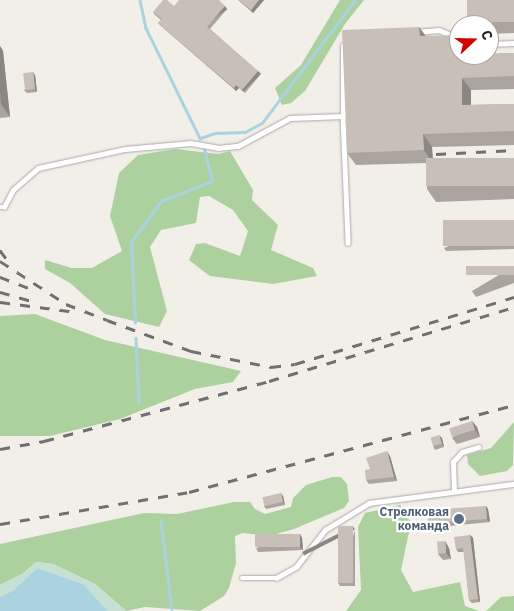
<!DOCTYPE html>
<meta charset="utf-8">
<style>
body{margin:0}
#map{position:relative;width:514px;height:611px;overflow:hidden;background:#f2efe9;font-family:"IBM Plex Sans",sans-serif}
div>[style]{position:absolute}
.forest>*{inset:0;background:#add19e}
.wetland>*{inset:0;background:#c6e0d4}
.water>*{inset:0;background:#aad3df}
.stream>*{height:2.5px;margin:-1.25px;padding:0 1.25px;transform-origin:1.25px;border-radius:1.25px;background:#aad3df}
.roads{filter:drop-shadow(0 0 1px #a9a9a9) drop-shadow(0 0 1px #a9a9a9)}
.lane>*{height:4.5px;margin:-2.25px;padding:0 2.25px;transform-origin:2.25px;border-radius:2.25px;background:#fff}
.rail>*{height:2.5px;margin-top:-1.25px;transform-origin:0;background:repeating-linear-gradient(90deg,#707070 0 10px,transparent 0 20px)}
.wall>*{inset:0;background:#aba49e}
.shaded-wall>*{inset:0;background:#8b8681;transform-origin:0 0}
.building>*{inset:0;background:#c7bfb8;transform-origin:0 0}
.dots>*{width:14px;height:14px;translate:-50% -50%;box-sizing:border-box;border:2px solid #fff;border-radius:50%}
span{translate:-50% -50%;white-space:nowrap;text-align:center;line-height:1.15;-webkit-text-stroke:4.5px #fff;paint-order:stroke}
.service-label{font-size:12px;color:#4e5e75;font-weight:700}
.right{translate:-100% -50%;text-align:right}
.north{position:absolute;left:449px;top:15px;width:50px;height:50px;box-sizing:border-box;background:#fff;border:1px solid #a7a7a7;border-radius:50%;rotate:69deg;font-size:14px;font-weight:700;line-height:20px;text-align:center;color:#222}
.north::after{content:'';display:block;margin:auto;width:18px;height:22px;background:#d40000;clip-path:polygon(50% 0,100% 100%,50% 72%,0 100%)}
</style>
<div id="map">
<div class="forest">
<i style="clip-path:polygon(340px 0,364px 0,345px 24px,305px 91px,291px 103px,282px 105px,275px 88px,301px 65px)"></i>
<i style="clip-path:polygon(175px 149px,219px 154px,230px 151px,253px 190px,252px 200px,278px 225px,271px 250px,313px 268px,317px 276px,273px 284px,210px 276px,203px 271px,189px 260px,196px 244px,205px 243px,240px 256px,248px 231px,233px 210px,209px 196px,200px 197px,196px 223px,161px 230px,150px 247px,167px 311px,159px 327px,105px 314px,70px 283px,45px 269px,45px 260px,72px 268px,92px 268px,122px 251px,110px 216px,119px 173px,138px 155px)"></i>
<i style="clip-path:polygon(35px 314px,105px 340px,241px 371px,233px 382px,195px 389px,120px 419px,50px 436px,0 436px,0 316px)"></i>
<i style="clip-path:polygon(514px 422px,513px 465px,507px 471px,480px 476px,468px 464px,467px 455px,491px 448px)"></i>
<i style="clip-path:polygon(332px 477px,341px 477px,347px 484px,349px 501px,344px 508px,294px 529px,269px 536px,243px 533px,235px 536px,236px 563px,229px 588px,224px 596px,200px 611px,145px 607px,126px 611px,95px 584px,53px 564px,36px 562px,22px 574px,0 585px,0 544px,144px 513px,177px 514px,234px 502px,250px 502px,255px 509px,265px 514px,291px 507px,293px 498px,306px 485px)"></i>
<i style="clip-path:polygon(400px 505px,411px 523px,401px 570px,413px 592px,460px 582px,465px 606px,479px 611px,346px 611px,361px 590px,358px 527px,365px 513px)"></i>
<i style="clip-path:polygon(514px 596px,514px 611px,486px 611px,501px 597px)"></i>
</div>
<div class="wetland">
<i style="clip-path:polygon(36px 562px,53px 564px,95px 584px,126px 611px,108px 611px,83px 584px,37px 568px,14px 590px,0 597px,0 585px,22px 574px)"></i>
</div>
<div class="water">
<i style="clip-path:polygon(37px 568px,83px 584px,108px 611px,0 611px,0 597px,14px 590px)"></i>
</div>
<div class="stream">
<i style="left:140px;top:0;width:29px;rotate:78deg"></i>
<i style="left:146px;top:28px;width:123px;rotate:63.9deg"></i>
<i style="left:200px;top:138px;width:16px;rotate:-18deg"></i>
<i style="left:215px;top:133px;width:30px;rotate:-2deg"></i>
<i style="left:245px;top:132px;width:19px;rotate:-28deg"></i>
<i style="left:262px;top:123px;width:154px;rotate:-52.9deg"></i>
<i style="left:135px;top:323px;width:81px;rotate:-92.8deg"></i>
<i style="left:131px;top:242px;width:51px;rotate:-53.8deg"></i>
<i style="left:161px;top:201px;width:55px;rotate:-21.4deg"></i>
<i style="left:212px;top:181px;width:32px;rotate:-104deg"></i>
<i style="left:136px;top:338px;width:64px;rotate:87.3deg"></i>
<i style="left:161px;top:520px;width:92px;rotate:83.1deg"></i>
</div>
<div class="roads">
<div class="lane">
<i style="left:416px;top:32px;width:23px;rotate:-5deg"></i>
<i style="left:439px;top:30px;width:22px;rotate:22deg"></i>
<i style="left:489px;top:44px;width:25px;rotate:-2deg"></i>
<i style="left:343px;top:116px;width:127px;rotate:87.7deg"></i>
<i style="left:0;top:207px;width:4px"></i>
<i style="left:4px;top:207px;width:19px;rotate:-62deg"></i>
<i style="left:13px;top:190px;width:33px;rotate:-41deg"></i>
<i style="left:38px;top:168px;width:89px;rotate:-12.3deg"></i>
<i style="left:125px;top:149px;width:66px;rotate:-5.2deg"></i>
<i style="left:191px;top:143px;width:27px;rotate:10deg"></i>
<i style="left:218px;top:148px;width:20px;rotate:-6deg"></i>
<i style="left:238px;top:146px;width:59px;rotate:-28.3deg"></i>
<i style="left:290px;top:118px;width:53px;rotate:-2.2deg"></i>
<i style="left:343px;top:116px;width:70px;rotate:-90deg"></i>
<i style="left:454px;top:491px;width:29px;rotate:-92deg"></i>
<i style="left:453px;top:462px;width:13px;rotate:-48deg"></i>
<i style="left:462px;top:452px;width:17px;rotate:-17deg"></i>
<i style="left:242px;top:578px;width:34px"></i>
<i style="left:276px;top:578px;width:23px;rotate:-29deg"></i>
<i style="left:296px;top:567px;width:47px;rotate:-51.9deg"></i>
<i style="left:325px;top:530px;width:52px;rotate:-31.5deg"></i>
<i style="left:369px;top:503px;width:146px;rotate:-7.5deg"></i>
</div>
</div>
<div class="rail">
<i style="left:436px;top:154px;width:78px;rotate:-2.9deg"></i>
<i style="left:0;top:250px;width:19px;rotate:54deg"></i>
<i style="left:0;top:261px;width:79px;rotate:33.1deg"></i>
<i style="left:66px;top:304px;width:44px;rotate:21.3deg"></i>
<i style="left:107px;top:320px;width:90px;rotate:20.3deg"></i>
<i style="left:191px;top:351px;width:82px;rotate:11.3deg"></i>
<i style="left:271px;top:367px;width:24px;rotate:-7deg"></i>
<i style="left:295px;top:364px;width:229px;rotate:-17deg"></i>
<i style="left:0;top:277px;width:36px;rotate:21deg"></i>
<i style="left:0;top:292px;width:32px;rotate:16deg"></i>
<i style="left:0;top:302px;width:77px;rotate:7.5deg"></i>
<i style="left:0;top:449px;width:45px;rotate:-10.3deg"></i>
<i style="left:44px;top:441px;width:233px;rotate:-14.9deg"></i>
<i style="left:269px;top:381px;width:256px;rotate:-16.8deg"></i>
<i style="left:0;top:524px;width:192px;rotate:-9.6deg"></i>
<i style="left:189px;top:492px;width:336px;rotate:-15deg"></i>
</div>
<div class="wall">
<i style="clip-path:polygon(238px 0,264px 0,253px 13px)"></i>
<i style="clip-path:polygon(514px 0,514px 33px,489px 34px,489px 25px,470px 25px,468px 22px)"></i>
<i style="clip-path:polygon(174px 6px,227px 9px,210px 29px,261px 74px,245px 93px,239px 88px,236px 91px,161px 26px,158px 23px,161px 20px,155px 15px,153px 12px)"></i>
<i style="clip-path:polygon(419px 27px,426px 36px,459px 55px,514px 53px,514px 89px,471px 90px,471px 105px,514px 104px,514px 145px,432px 147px,433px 161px,514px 158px,514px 199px,436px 202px,427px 189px,427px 163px,356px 165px,347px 153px)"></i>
<i style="clip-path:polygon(0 46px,3px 51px,10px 117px,0 118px)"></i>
<i style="clip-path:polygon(35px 75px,37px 92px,27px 93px,24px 90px)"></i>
<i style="clip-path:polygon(514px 220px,514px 249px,446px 251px,444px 248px)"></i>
<i style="clip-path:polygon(514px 266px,514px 283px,476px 297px,472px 291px)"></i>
<i style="clip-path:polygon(472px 421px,477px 427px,480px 437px,457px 444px,452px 438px)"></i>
<i style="clip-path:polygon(442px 438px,444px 447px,435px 450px,433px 446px)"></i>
<i style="clip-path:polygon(390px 456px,397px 481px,369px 484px,366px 480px)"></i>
<i style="clip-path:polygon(283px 496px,285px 505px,266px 509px,264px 506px)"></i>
<i style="clip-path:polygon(486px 506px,488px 509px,490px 522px,430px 528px,428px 525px)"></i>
<i style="clip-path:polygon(355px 530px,355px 586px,340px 586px,338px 583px)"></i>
<i style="clip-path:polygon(300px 534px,302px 538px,303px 550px,258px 552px,256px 548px)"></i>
<i style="clip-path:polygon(470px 535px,473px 538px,480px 602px,472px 603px,469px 600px,464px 552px,458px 552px,456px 549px)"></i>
<i style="clip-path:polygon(449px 548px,451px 559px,443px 560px,438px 554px)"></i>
</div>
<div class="shaded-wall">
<i style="clip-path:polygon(259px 0,264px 0,253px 13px,251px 10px)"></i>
<i style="left:225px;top:6px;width:4px;height:28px;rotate:56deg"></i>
<i style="clip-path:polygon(419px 27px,428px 40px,420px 36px)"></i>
<i style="clip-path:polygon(0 46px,3px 51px,10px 117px,1px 104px,0 92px)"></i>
<i style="left:258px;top:71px;width:4px;height:25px;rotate:45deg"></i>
<i style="clip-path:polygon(33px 72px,35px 75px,37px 92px,35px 89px)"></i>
<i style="clip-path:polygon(462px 78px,471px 90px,471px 118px,462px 105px)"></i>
<i style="clip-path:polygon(236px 85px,239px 88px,236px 91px,234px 88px)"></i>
<i style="clip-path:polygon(423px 134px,432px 147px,433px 163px,424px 150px)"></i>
<i style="clip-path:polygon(472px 421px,477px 427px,480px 437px,475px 430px)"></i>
<i style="clip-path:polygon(439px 435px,442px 438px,444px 447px,442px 444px)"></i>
<i style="clip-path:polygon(387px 451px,390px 456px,397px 481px,394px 477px)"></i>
<i style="clip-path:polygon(281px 493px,283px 496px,285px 505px,283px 502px)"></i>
<i style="clip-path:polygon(486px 506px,488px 509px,490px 522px,487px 519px)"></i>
<i style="left:353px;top:526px;width:4px;height:57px;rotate:63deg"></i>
<i style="clip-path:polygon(300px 534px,302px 538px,303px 550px,300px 547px)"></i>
<i style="clip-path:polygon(470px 535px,473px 538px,480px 602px,478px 599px)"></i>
<i style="clip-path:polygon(445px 541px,449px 548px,451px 559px,446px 553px)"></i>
</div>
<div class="building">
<i style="clip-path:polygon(163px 0,167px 0,174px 6px,179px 0,219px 0,225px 6px,207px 27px,258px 71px,242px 90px,236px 85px,234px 88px,158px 23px,162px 19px,153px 12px)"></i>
<i style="clip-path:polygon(239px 0,259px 0,251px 10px)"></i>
<i style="left:467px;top:0;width:47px;height:22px"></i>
<i style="clip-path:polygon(419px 27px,420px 36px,459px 35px,459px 55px,489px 55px,489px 54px,514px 53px,514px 76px,462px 78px,462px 105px,514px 104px,514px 131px,423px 134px,424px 150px,347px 153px,342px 30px)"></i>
<i style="left:33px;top:72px;width:17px;height:10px;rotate:83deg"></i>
<i style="left:514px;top:158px;width:28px;height:88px;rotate:90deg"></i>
<i style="left:514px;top:220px;width:26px;height:71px;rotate:90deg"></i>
<i style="left:514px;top:266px;width:9px;height:48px;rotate:90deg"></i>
<i style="left:472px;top:421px;width:9px;height:24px;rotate:72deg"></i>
<i style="left:439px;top:435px;width:9px;height:9px;rotate:72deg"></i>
<i style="clip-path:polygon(387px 451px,394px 477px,366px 480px,365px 470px,370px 469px,366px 458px)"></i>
<i style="left:281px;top:493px;width:9px;height:19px;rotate:77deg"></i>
<i style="left:486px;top:506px;width:13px;height:59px;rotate:86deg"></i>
<i style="left:338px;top:526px;width:15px;height:57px"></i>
<i style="left:300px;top:534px;width:13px;height:45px;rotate:90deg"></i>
<i style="clip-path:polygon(470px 535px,478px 599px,469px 600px,463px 548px,456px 549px,454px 537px)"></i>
<i style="left:445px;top:541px;width:12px;height:8px;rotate:85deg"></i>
</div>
<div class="dots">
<i style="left:459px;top:519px;background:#5c6f8a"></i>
</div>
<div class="service-label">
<span class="right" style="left:449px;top:519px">Стрелковая<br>команда</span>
</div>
<div class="north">С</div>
</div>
